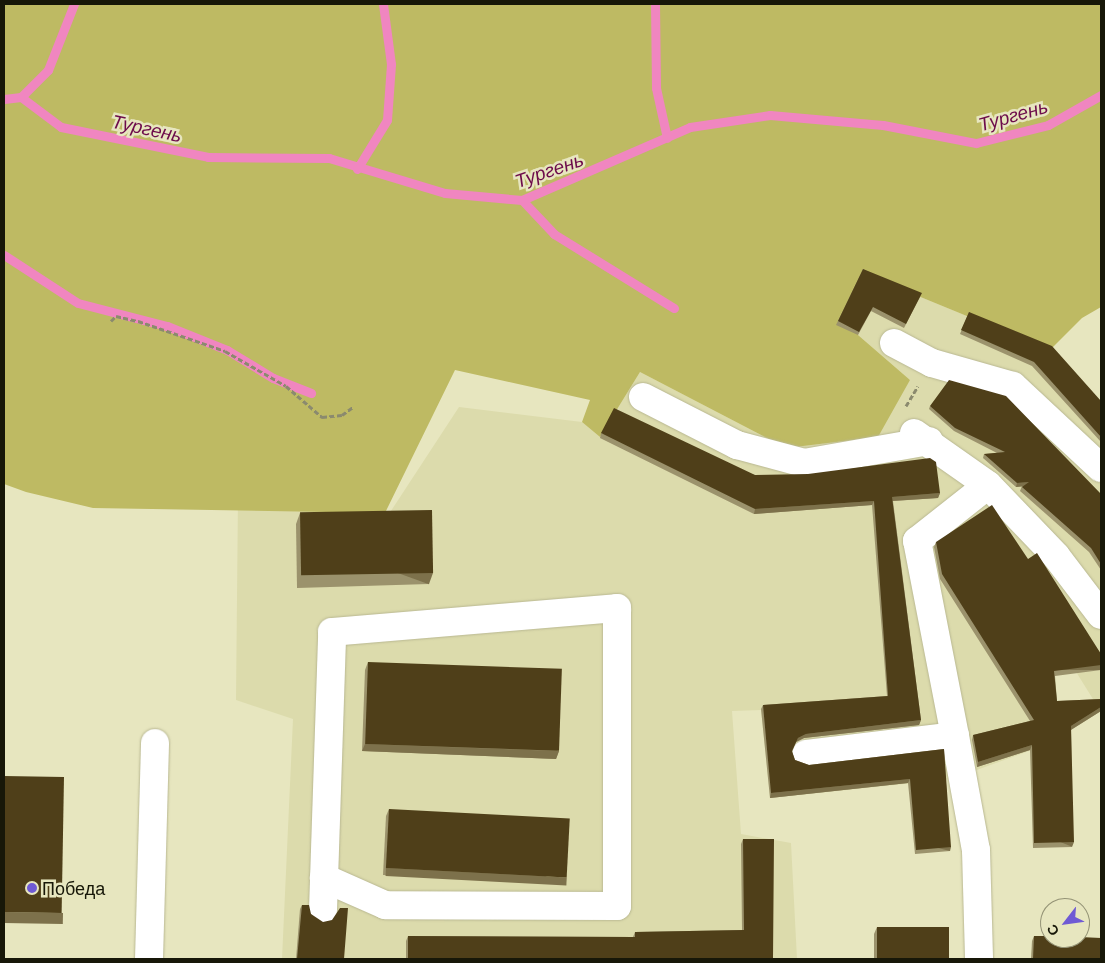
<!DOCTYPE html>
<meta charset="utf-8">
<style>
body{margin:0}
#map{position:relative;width:1105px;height:963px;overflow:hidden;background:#e7e6bf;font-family:Barlow,sans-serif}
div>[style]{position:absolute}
.built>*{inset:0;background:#dcdbac}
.green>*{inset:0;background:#beba63}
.stream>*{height:9px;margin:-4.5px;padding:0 4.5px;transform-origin:4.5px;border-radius:4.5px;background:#f086c0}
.path>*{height:3px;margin-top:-1.5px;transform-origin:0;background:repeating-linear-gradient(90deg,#8b8a6e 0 5px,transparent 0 7.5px)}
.roads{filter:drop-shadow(0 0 1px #b9b892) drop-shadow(0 0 1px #b9b892)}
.minor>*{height:28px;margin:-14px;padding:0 14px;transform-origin:14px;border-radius:14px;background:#fff}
.wall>*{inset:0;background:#9b926c}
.shaded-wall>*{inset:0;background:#7d714b;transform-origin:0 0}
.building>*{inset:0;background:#4f3f19;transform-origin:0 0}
.dots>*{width:14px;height:14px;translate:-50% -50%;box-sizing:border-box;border:2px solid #e7e6bf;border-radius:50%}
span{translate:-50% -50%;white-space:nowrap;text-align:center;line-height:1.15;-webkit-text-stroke:5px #e7e6bf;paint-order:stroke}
.poi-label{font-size:18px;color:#171708}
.left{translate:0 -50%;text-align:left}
.water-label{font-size:19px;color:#6d0c4b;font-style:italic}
.frame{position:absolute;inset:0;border:5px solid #171708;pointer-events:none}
.north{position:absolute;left:1040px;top:898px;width:50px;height:50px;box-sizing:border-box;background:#e7e6bf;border:1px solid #949376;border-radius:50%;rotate:240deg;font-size:14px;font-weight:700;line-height:20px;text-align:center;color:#171708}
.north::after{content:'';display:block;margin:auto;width:18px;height:22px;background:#6f5ad4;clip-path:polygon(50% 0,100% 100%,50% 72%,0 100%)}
</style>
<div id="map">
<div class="built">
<i style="clip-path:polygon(862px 273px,1050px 350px,1101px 407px,1101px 712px,1014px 572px,1048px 744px,952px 779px,770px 798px,761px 710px,732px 711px,741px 834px,791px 843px,797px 959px,282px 959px,293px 719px,236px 700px,238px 496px,387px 517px,459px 407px,582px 422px,600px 437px,640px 372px,786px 448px,910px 380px,858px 335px)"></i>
</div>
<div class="green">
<i style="clip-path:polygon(4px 4px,1101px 4px,1101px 307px,1082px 318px,1050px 350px,862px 273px,858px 335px,910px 380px,878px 437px,786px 448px,640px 372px,600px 437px,582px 422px,590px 400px,455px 370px,385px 513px,93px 508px,26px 492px,4px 484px)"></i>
</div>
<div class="stream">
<i style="left:655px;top:4px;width:84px;rotate:89.3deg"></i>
<i style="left:656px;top:88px;width:51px;rotate:77.6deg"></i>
<i style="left:21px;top:97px;width:38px;rotate:-45deg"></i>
<i style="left:48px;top:70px;width:71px;rotate:-68.5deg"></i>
<i style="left:4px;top:99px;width:17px;rotate:-7deg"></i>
<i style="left:21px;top:97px;width:50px;rotate:36.9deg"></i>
<i style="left:61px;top:127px;width:150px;rotate:11.5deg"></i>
<i style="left:208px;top:157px;width:121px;rotate:0.5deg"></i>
<i style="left:329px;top:158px;width:121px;rotate:16.8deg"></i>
<i style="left:445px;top:193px;width:77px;rotate:5.2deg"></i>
<i style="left:522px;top:200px;width:183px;rotate:-23.5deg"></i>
<i style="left:690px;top:127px;width:81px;rotate:-8.5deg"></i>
<i style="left:770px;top:115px;width:113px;rotate:5.1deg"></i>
<i style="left:883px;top:125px;width:95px;rotate:11deg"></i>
<i style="left:976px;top:143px;width:74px;rotate:-14deg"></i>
<i style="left:1048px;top:125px;width:61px;rotate:-29.5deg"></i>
<i style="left:357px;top:169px;width:57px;rotate:-58.5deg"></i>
<i style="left:387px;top:120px;width:56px;rotate:-85.9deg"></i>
<i style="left:391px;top:64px;width:61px;rotate:-97.6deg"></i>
<i style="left:522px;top:200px;width:47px;rotate:46.7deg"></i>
<i style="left:554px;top:234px;width:141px;rotate:31.7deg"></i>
<i style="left:4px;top:255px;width:88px;rotate:33deg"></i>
<i style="left:78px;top:303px;width:92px;rotate:14.5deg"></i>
<i style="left:167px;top:326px;width:65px;rotate:21.8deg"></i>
<i style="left:227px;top:350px;width:54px;rotate:31.3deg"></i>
<i style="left:273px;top:378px;width:41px;rotate:21.5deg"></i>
</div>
<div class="path">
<i style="left:111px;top:321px;width:7px;rotate:-45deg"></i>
<i style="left:116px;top:316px;width:23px;rotate:13deg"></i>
<i style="left:138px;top:321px;width:92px;rotate:19deg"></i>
<i style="left:225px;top:351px;width:70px;rotate:29.8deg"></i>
<i style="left:286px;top:386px;width:48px;rotate:40.7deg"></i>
<i style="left:322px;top:417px;width:20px;rotate:-6deg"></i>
<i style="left:342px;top:415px;width:14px;rotate:-36deg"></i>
<i style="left:906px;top:406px;width:23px;rotate:-59deg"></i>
</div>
<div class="roads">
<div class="minor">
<i style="left:894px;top:343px;width:43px;rotate:27.8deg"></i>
<i style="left:932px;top:363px;width:84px;rotate:15.9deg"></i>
<i style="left:1013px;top:386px;width:120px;rotate:43deg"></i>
<i style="left:643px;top:397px;width:106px;rotate:27.1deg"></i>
<i style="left:737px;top:445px;width:69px;rotate:15deg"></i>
<i style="left:804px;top:463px;width:127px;rotate:-10deg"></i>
<i style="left:914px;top:433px;width:90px;rotate:35.1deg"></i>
<i style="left:988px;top:485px;width:98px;rotate:46.2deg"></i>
<i style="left:1056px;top:556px;width:74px;rotate:52.7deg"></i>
<i style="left:955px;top:736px;width:116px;rotate:79.6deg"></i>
<i style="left:976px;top:850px;width:109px;rotate:88.4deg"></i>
<i style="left:806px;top:754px;width:150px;rotate:-6.9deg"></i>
<i style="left:955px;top:736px;width:199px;rotate:-101deg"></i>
<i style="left:917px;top:541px;width:90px;rotate:-38.3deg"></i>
<i style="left:323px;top:910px;width:278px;rotate:-88.1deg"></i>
<i style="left:332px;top:632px;width:286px;rotate:-4.8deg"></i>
<i style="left:617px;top:608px;width:298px;rotate:90deg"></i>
<i style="left:617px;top:906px;width:232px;rotate:-179.8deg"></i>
<i style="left:385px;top:905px;width:67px;rotate:-156.1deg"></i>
<i style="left:149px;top:959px;width:216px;rotate:-88.4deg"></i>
</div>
</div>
<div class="wall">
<i style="clip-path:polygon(863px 269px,920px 297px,904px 328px,871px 311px,858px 335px,836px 325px)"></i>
<i style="clip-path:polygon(969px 312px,1101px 401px,1101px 442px,1032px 366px,960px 334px)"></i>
<i style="clip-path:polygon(930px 406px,1101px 494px,1101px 570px,1089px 552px,1020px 491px,1022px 486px,1016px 487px,983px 458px,984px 454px,997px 453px,954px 431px,929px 409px)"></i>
<i style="clip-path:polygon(601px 433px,755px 475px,940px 493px,938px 498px,893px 501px,921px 720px,919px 725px,804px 738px,796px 742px,792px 752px,795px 760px,809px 765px,944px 749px,950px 851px,915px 854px,908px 783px,770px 798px,761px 709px,763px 705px,887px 696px,872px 505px,754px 514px,600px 438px)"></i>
<i style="clip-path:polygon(300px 513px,429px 584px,297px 588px,296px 524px)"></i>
<i style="clip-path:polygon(936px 542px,1028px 559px,1101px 654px,1101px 670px,1055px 676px,1057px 701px,1101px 699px,1101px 712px,1101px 711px,1071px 730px,1072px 847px,1033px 848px,1030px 750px,977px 767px,972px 740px,973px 735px,1030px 721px,940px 579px,934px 547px)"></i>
<i style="clip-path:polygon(368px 662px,559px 751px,556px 759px,362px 751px,365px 670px)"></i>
<i style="clip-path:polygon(389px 809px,564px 884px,383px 875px,386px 816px)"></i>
<i style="clip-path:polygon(743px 839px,773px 959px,406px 959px,406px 941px,408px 936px,633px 937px,635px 932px,742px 930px,741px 844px)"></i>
<i style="clip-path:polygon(302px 905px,311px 914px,344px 959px,296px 959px,300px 909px)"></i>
<i style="clip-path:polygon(877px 927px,949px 959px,874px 959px,874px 934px)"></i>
<i style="clip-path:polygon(1034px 936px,1101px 959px,1031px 959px,1032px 941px)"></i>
</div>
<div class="shaded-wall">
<i style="clip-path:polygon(1029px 482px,1028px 486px,1016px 487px,1017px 483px)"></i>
<i style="clip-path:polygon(940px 493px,938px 498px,891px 501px,892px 497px)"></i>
<i style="clip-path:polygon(874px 501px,872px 505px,754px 514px,755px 509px)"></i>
<i style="left:433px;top:573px;width:12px;height:132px;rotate:110deg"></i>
<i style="left:1101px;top:665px;width:5px;height:47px;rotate:90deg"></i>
<i style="clip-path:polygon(1101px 707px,1101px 711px,1069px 731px,1071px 726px)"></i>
<i style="clip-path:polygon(921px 720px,919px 725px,804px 738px,796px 742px,798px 738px,806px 734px)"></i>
<i style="clip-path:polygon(365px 744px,559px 751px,556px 759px,362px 751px)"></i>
<i style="clip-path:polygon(1032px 745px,1030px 750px,977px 767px,978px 762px)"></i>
<i style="clip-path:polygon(910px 779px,908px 783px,770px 798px,771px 793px)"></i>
<i style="left:1074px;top:842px;width:5px;height:40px;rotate:112deg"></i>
<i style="left:951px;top:847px;width:4px;height:35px;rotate:104deg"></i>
<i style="left:386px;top:868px;width:181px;height:8px;rotate:3deg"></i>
<i style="left:4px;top:912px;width:59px;height:11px;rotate:1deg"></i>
</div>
<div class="building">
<i style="clip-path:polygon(863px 269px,922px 293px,906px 324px,873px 307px,859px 332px,838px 321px)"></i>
<i style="clip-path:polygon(969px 312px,1052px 346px,1101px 401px,1101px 437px,1034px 362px,961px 330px)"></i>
<i style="clip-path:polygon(949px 380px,1006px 396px,1101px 494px,1101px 564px,1091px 548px,1022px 487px,1029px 482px,1017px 483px,984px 454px,1005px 452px,955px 428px,930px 406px)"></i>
<i style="clip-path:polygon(614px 408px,755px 475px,808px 474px,930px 458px,936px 462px,940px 493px,892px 497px,921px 720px,806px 734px,798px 738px,792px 751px,795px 760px,809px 765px,944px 749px,951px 847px,916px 850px,910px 779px,771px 793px,763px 705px,888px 696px,874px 501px,755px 509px,601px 433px)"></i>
<i style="clip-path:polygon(992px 505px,1028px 559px,1037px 553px,1101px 654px,1101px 665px,1054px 671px,1057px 701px,1101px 699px,1101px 707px,1071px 726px,1074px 842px,1034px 843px,1032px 745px,978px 762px,973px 735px,1034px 720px,942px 574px,936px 542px)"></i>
<i style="left:432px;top:510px;width:63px;height:132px;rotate:89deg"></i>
<i style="left:368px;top:662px;width:194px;height:82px;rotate:2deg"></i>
<i style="left:4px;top:776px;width:60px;height:136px;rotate:1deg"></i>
<i style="left:389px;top:809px;width:181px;height:59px;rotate:3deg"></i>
<i style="clip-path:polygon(743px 839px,774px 839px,773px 959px,408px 959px,408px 936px,635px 937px,635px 932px,744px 930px)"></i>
<i style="clip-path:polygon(302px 905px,309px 905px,311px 914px,323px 922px,332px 920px,340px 908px,348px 908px,344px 959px,297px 959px)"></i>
<i style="left:877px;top:927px;width:72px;height:32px"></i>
<i style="clip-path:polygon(1034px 936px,1050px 936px,1050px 938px,1080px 938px,1080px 937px,1101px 938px,1101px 959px,1033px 959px)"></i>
</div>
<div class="dots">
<i style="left:32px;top:888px;background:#6f5ad4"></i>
</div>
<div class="poi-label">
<span class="left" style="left:42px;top:888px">Победа</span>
</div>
<div class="water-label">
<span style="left:1013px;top:115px;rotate:-16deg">Тургень</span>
<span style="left:147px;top:128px;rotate:12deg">Тургень</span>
<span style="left:549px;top:170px;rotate:-19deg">Тургень</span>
</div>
<div class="frame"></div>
<div class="north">С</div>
</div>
